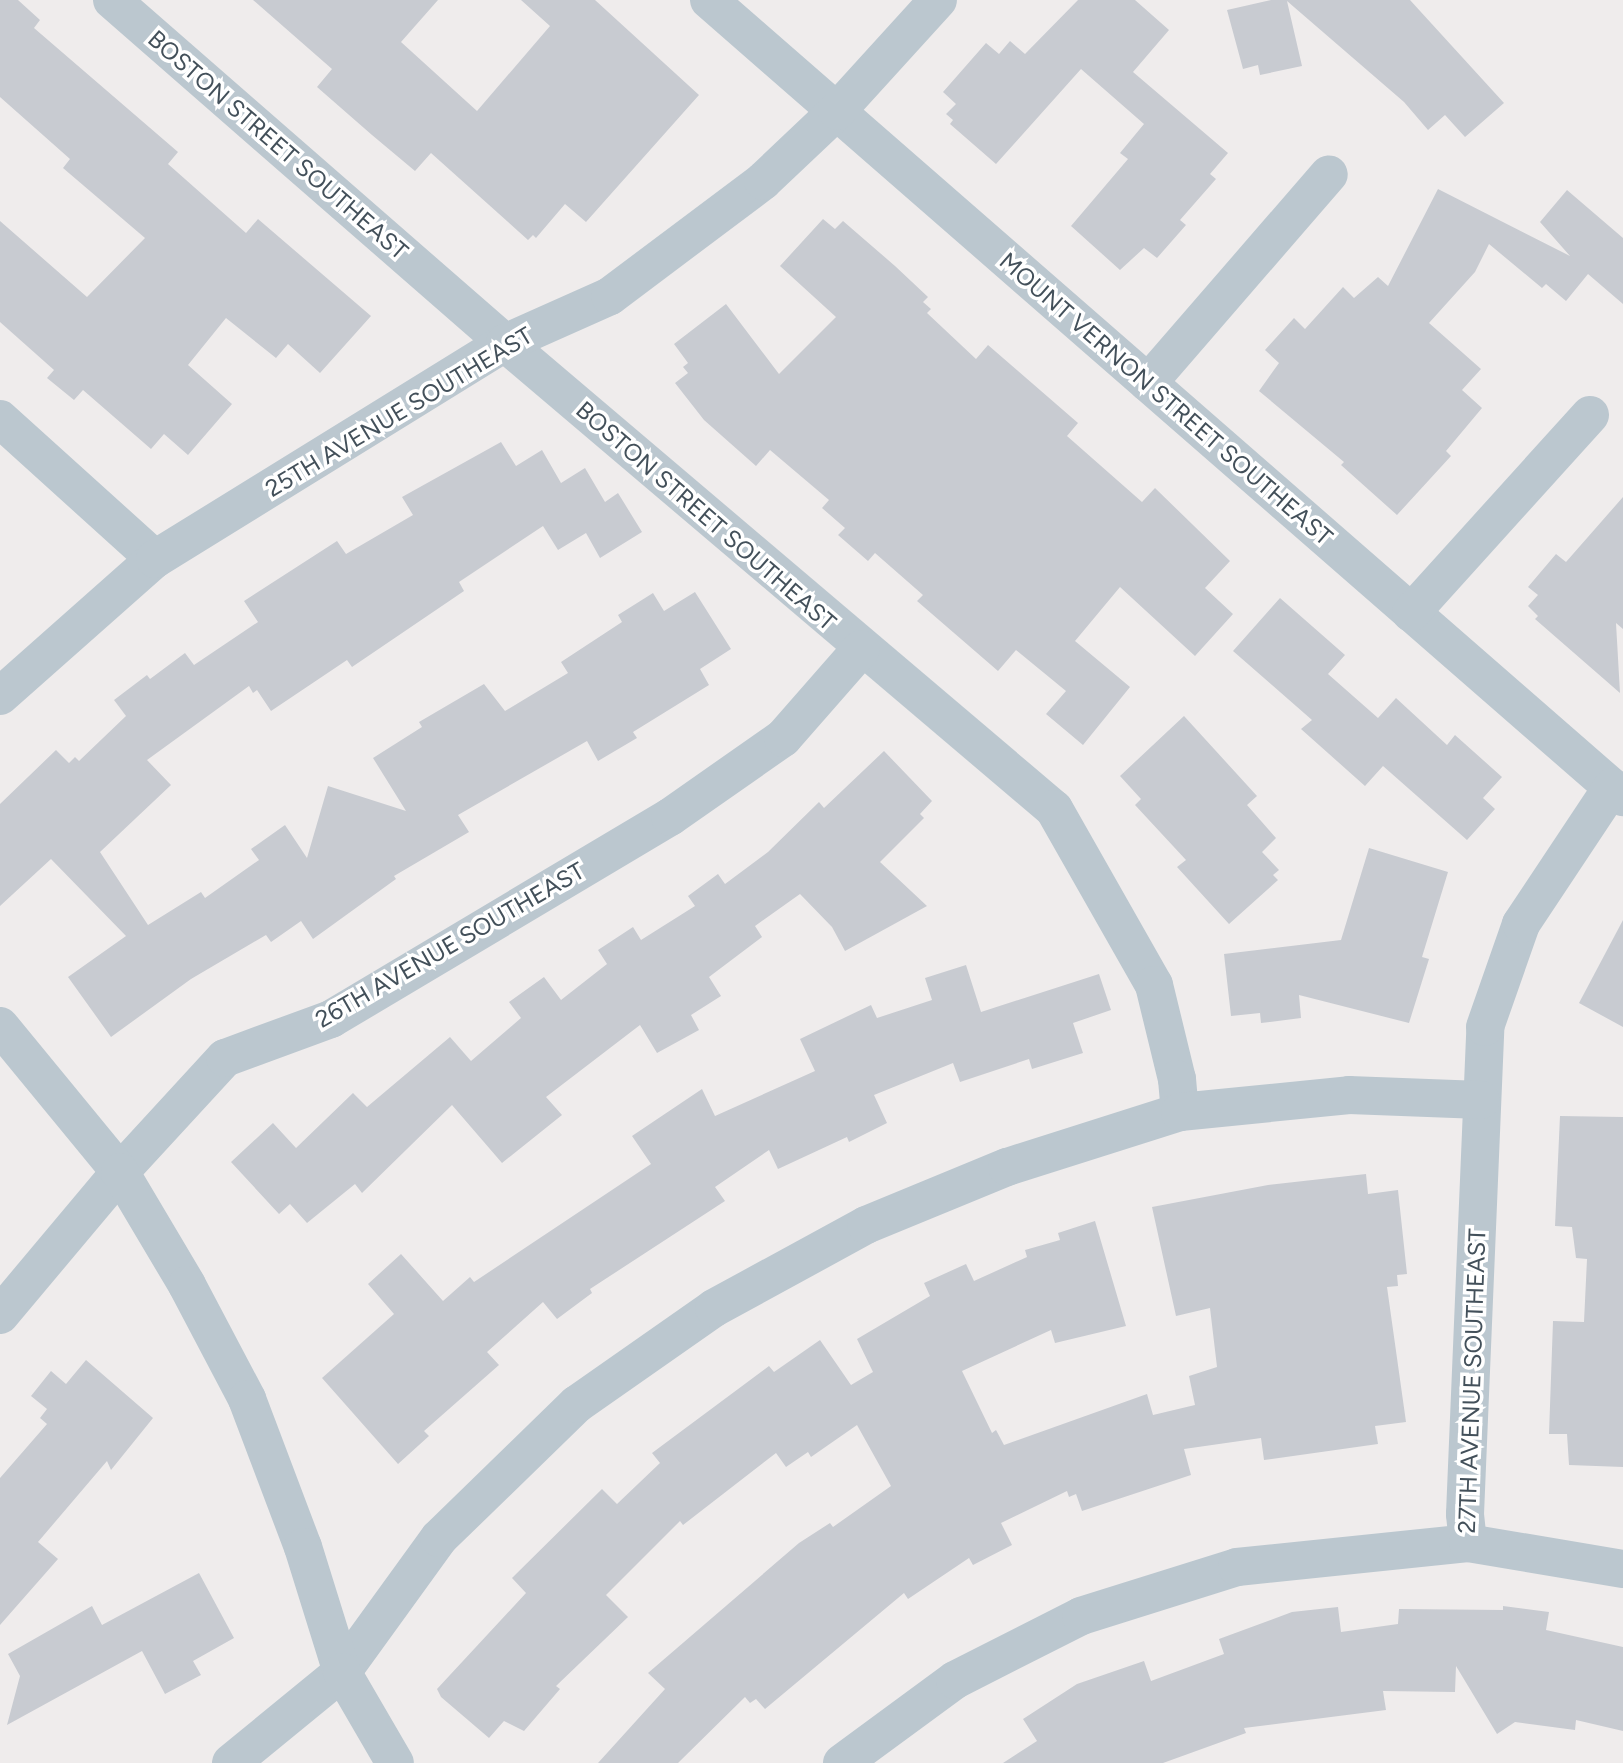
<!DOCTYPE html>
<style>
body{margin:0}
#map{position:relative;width:1623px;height:1763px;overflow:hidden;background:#efecec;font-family:Figtree,sans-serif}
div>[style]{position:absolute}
.building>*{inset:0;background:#c8cbd1}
.minor>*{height:38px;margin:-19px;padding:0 19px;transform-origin:19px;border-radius:19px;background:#bbc7cf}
.tertiary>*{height:38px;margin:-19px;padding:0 19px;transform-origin:19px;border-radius:19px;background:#bbc7cf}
span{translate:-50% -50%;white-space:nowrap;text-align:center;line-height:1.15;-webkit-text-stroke:7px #fff;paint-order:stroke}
.street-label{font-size:24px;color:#43505a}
</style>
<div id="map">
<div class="building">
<i style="clip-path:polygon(0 0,18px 0,40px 20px,34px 28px,178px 152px,168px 164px,246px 233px,258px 219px,371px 316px,320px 373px,288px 344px,276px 358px,226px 318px,188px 365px,232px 404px,188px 455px,164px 434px,151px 449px,83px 390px,74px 400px,47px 378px,54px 370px,0 322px,0 221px,87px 297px,145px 238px,63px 168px,70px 159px,0 97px)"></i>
<i style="clip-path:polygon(253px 0,438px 0,401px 42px,477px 111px,550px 26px,521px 0,595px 0,699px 95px,586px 222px,565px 204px,536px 238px,533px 235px,528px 240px,431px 153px,415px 171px,372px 135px,317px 87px,332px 69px)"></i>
<i style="clip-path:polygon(1078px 0,1135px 0,1169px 30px,1133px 72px,1228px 153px,1210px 174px,1216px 179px,1180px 220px,1186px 225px,1157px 258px,1144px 248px,1120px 270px,1071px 226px,1128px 159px,1120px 153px,1144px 124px,1081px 69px,996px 164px,950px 124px,953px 120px,946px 114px,956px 104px,943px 92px,986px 43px,999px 54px,1010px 41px,1025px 54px)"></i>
<i style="clip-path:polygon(1271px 0,1410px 0,1504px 103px,1465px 137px,1445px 115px,1428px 130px,1404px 102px,1287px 1px,1302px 66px,1260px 75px,1258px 65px,1243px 69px,1227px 10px)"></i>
<i style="clip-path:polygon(1438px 189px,1570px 256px,1540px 222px,1567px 190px,1623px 238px,1623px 304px,1588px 274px,1566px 301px,1546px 284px,1542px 288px,1489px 244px,1475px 272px,1429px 323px,1481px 369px,1462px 390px,1482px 408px,1446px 451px,1451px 456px,1397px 515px,1341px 465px,1344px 462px,1259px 391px,1279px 363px,1265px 350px,1294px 318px,1305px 329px,1343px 287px,1354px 298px,1378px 277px,1388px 286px)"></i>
<i style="clip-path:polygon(823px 219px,835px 229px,843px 221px,895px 266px,928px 297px,923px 302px,931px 309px,927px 313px,976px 359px,988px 345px,1078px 423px,1067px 436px,1142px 502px,1155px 488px,1230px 561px,1205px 588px,1233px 614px,1195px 656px,1120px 587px,1075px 641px,1130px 687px,1083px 745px,1046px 714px,1066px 691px,1016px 650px,998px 671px,917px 601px,923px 595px,875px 553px,868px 561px,838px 535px,845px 528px,822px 508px,829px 500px,770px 450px,756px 466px,704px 420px,675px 383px,688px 373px,683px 367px,688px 363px,674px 344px,726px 304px,779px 374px,836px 317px,780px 266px)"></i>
<i style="clip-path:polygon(501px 442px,516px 466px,542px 450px,561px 483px,585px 468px,605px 502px,618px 493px,642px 532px,600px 558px,586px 533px,558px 550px,543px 526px,459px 582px,464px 591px,352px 667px,347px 660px,271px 711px,257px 690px,253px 693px,249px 686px,147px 760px,171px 785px,100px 852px,148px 925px,201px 892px,205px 898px,259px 860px,251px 849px,285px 825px,307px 858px,328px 786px,406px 811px,373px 758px,422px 727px,419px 722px,484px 684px,505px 711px,568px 673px,561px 662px,622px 622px,618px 615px,653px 593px,664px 611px,695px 592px,731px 649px,700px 669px,709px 685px,633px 732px,637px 738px,598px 761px,587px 741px,458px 815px,469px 832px,394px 876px,396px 879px,313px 939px,301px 921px,271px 942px,266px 935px,191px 979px,111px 1037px,68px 977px,126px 936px,51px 859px,0 906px,0 804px,56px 750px,69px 763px,75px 757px,79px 761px,126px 716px,114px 700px,147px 675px,150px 679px,185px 653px,194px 665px,258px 622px,244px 601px,337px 541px,346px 554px,413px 515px,402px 497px)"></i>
<i style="clip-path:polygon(1623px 497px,1623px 629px,1616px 623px,1620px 693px,1535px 619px,1538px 616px,1528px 606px,1538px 595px,1528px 587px,1556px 554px,1566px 562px)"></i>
<i style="clip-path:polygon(1280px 598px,1345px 655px,1328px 674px,1378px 718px,1396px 698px,1447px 745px,1455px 735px,1502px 777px,1483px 798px,1495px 809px,1467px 840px,1383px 766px,1365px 786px,1301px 729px,1312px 720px,1233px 651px)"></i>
<i style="clip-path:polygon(1184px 716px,1257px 796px,1247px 805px,1276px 838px,1262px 852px,1279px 870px,1273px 875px,1278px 880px,1229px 924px,1177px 867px,1186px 860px,1135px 805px,1141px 799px,1120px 776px)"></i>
<i style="clip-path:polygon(884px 751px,932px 801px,920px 814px,924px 818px,880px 862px,927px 906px,845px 951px,832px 927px,800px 894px,755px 926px,762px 937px,709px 977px,721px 996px,691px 1015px,699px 1030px,657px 1053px,640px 1025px,546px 1097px,562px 1115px,502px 1163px,452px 1105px,362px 1193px,355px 1184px,307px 1223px,290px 1204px,279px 1214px,231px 1162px,273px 1123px,296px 1148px,353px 1093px,367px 1107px,450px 1037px,471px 1061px,521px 1018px,509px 1002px,544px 977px,561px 1000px,607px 964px,598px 950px,633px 927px,641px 940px,695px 906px,688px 896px,718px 874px,725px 884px,768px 852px,819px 802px,824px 808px)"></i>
<i style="clip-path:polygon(1369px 848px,1448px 872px,1422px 957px,1429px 959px,1409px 1023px,1299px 995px,1301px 1018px,1261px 1023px,1260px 1013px,1231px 1016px,1224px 954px,1341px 940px)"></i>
<i style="clip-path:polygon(1623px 920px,1623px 1027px,1579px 1003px)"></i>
<i style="clip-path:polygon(966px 965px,981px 1012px,1099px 974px,1111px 1010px,1073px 1023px,1083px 1053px,1032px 1069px,1029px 1059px,960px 1082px,953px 1063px,874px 1095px,887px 1123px,849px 1142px,847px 1137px,778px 1169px,769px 1150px,715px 1187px,725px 1201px,590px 1289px,592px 1293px,557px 1319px,543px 1302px,487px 1352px,499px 1365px,424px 1431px,429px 1436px,398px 1464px,322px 1378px,394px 1314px,368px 1284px,401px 1254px,443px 1301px,470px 1277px,474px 1282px,651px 1164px,632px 1136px,702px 1089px,715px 1116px,815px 1071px,800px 1039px,871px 1005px,877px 1018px,932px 1000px,925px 978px)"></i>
<i style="clip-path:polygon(1560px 1116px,1623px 1117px,1623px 1467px,1569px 1465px,1567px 1434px,1549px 1434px,1553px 1321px,1584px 1322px,1587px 1259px,1576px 1258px,1572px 1227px,1555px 1226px)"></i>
<i style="clip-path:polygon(1366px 1174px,1368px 1194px,1398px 1190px,1407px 1274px,1397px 1275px,1398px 1286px,1387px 1287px,1406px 1422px,1375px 1426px,1378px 1444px,1264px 1460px,1261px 1438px,1184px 1449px,1191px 1475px,1082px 1511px,1076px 1494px,1069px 1497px,1067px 1491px,1001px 1523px,1012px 1545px,973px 1565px,969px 1558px,908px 1599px,904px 1593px,765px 1709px,756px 1699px,750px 1703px,745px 1697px,678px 1763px,598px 1763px,665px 1689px,648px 1673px,799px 1543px,830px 1523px,833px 1527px,891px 1486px,857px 1425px,811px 1457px,808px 1452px,786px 1467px,776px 1453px,683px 1525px,680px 1521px,606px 1595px,628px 1617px,556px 1686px,560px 1689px,524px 1731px,504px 1721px,489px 1738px,441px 1697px,437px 1689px,526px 1593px,512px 1578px,602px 1489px,617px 1504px,660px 1463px,652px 1453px,769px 1366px,774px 1372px,820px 1340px,851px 1385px,873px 1372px,857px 1339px,930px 1296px,924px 1283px,966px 1264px,974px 1281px,1027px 1257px,1025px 1250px,1060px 1240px,1058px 1233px,1095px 1221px,1126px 1326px,1055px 1343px,1051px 1330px,962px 1371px,992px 1433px,996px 1430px,1004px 1445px,1147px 1394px,1153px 1415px,1195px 1405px,1189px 1376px,1217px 1367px,1210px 1308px,1176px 1316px,1152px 1207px,1268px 1185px)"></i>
<i style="clip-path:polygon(86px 1360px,153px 1418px,111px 1470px,107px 1461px,38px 1542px,58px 1559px,0 1625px,0 1478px,47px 1424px,40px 1418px,47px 1409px,31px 1396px,51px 1371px,66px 1384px)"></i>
<i style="clip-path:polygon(199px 1573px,234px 1638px,193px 1661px,201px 1675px,165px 1694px,142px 1651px,7px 1725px,20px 1676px,8px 1654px,92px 1606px,102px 1625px)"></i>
<i style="clip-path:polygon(1503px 1606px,1549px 1612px,1546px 1630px,1623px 1647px,1623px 1731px,1576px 1720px,1575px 1730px,1515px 1722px,1497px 1734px,1456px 1666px,1455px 1692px,1383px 1691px,1386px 1710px,1244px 1728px,1246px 1733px,1163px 1763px,1003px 1763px,1037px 1741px,1023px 1719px,1077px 1684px,1144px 1661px,1151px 1681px,1224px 1654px,1219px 1639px,1292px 1612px,1338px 1607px,1341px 1632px,1398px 1624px,1399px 1609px,1503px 1610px)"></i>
</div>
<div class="minor">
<i style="left:112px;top:0;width:522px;rotate:41.11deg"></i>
<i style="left:505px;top:343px;width:720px;rotate:40.33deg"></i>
<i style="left:1054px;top:809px;width:202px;rotate:60.4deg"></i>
<i style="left:1154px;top:985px;width:97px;rotate:76.3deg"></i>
<i style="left:1177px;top:1079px;width:33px;rotate:85deg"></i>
<i style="left:709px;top:0;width:1213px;rotate:41.09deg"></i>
<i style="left:1148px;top:383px;width:276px;rotate:-49.1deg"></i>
<i style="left:0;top:419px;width:209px;rotate:42.1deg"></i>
<i style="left:1411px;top:613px;width:267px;rotate:-47.9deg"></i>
<i style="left:0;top:696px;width:207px;rotate:-41.5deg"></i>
<i style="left:155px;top:559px;width:411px;rotate:-31.7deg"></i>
<i style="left:505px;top:343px;width:115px;rotate:-24.1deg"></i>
<i style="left:610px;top:296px;width:191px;rotate:-36.9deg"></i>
<i style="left:763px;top:181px;width:102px;rotate:-43.4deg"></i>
<i style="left:837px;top:111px;width:150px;rotate:-47.7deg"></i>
<i style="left:0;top:1315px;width:187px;rotate:-50deg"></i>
<i style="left:120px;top:1172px;width:155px;rotate:-47.4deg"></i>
<i style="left:225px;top:1058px;width:113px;rotate:-20.2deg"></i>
<i style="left:331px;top:1019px;width:395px;rotate:-30.8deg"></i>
<i style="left:670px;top:817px;width:138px;rotate:-35deg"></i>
<i style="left:783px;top:738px;width:118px;rotate:-48.8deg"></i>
<i style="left:1468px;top:1543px;width:29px;rotate:-96deg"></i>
<i style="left:1465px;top:1514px;width:487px;rotate:-87.6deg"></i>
<i style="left:1485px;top:1027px;width:109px;rotate:-70.7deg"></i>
<i style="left:1521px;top:924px;width:164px;rotate:-56.4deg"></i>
<i style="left:231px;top:1763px;width:144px;rotate:-39.3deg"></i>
<i style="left:342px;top:1672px;width:165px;rotate:-54.1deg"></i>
<i style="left:439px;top:1538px;width:192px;rotate:-44.2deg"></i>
<i style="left:577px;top:1404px;width:167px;rotate:-35deg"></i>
<i style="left:714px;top:1308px;width:173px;rotate:-28.6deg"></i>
<i style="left:866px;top:1225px;width:152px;rotate:-22.4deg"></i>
<i style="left:1007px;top:1167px;width:182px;rotate:-17.6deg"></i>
<i style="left:1180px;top:1112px;width:170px;rotate:-5.7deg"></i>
<i style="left:1349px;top:1095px;width:132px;rotate:2.2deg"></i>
<i style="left:842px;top:1763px;width:140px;rotate:-36.3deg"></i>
<i style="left:955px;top:1680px;width:141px;rotate:-26.9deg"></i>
<i style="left:1081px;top:1616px;width:164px;rotate:-17.4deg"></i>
<i style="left:1237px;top:1567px;width:232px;rotate:-5.9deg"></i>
<i style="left:1468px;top:1543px;width:157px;rotate:9.5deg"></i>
</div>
<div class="tertiary">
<i style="left:0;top:1026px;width:189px;rotate:50.6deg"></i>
<i style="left:120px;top:1172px;width:131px;rotate:59.3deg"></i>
<i style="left:187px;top:1285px;width:129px;rotate:62.2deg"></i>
<i style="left:247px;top:1399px;width:158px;rotate:69.3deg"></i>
<i style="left:303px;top:1547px;width:131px;rotate:72.7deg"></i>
<i style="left:342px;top:1672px;width:105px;rotate:59.8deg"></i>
</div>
<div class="street-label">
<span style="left:278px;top:145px;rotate:41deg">BOSTON STREET SOUTHEAST</span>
<span style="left:1166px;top:399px;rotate:41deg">MOUNT VERNON STREET SOUTHEAST</span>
<span style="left:399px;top:412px;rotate:-31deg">25TH AVENUE SOUTHEAST</span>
<span style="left:706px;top:516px;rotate:41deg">BOSTON STREET SOUTHEAST</span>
<span style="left:450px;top:945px;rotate:-30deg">26TH AVENUE SOUTHEAST</span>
<span style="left:1472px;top:1381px;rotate:-88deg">27TH AVENUE SOUTHEAST</span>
</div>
</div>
